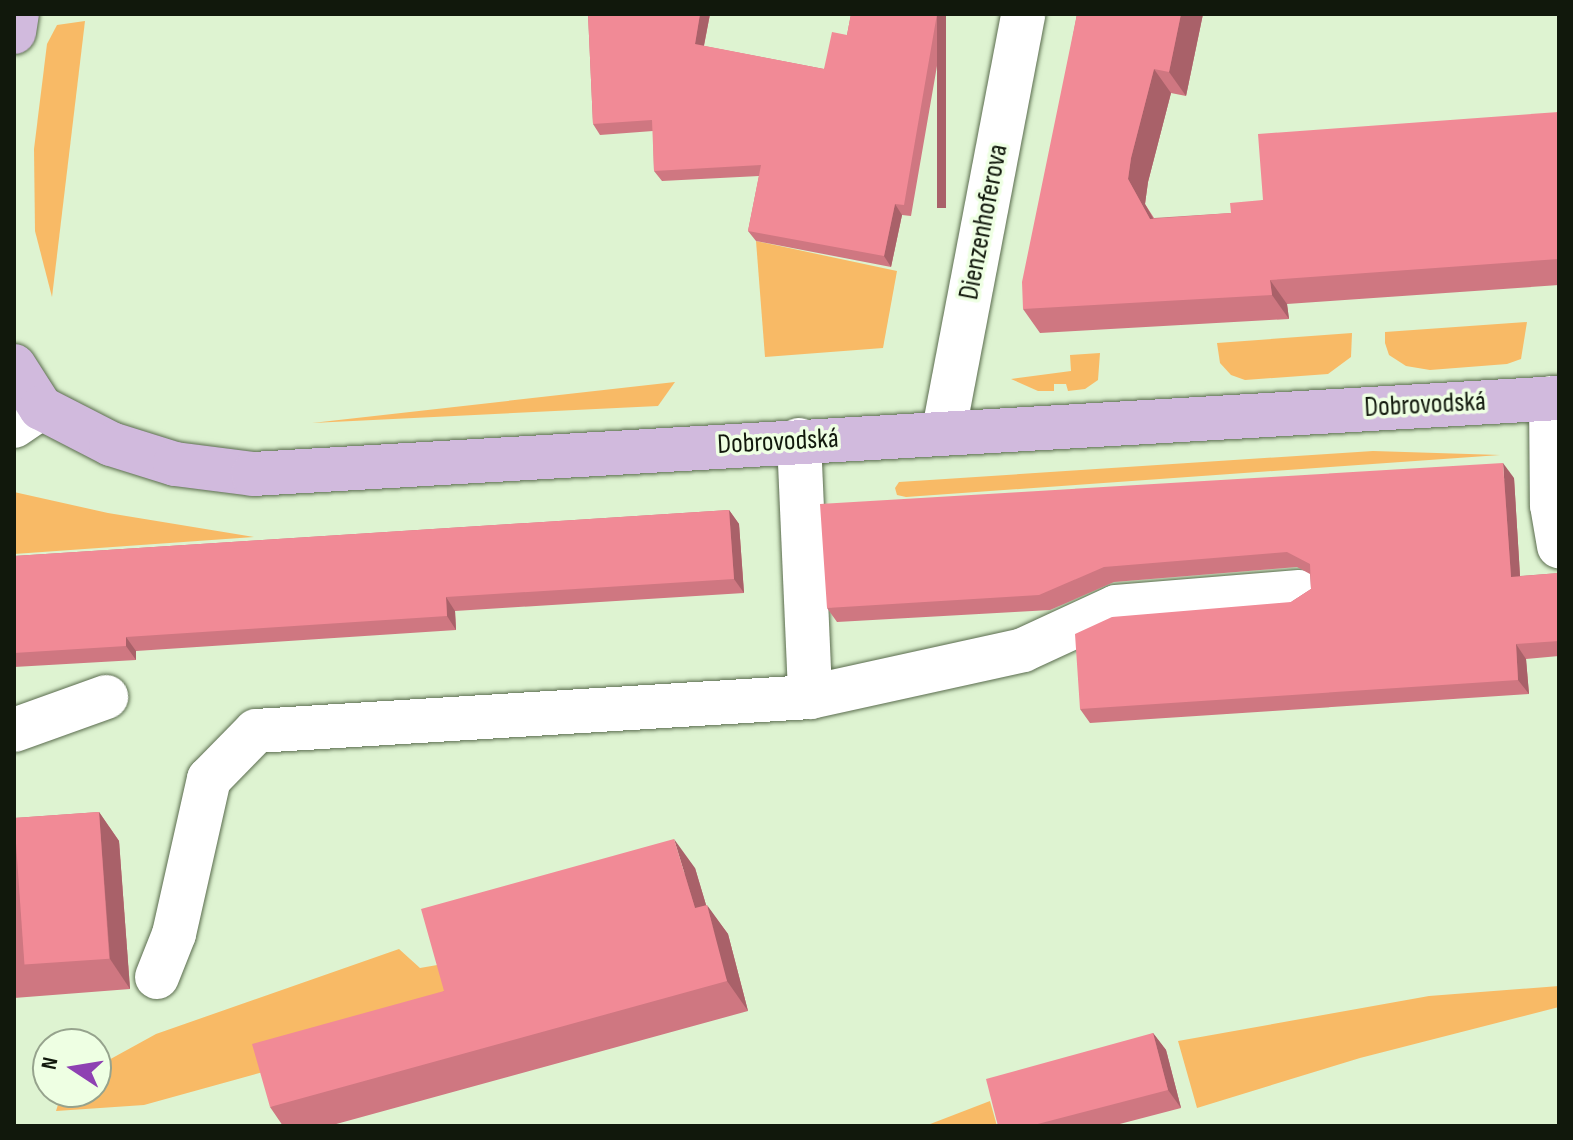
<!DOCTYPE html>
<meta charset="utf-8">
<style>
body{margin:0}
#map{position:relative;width:1573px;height:1140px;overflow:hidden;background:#def3d1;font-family:"Sofia Sans Condensed",sans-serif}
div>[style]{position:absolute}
.green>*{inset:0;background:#f8ba66}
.roads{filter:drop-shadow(0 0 2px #5a6c4e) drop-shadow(0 0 2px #5a6c4e)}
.minor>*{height:44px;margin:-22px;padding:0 22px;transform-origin:22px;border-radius:22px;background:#fff}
.major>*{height:44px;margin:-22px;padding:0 22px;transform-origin:22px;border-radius:22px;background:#d1badd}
.wall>*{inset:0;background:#cf7781}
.shaded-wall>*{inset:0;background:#a96169;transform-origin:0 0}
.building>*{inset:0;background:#f18a96;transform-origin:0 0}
span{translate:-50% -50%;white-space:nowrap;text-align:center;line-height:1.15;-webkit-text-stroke:7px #eeffe3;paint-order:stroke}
.street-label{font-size:28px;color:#11180c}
.frame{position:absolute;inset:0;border:16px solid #11180c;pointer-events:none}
.north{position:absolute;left:32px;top:1028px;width:80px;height:80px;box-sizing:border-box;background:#eeffe3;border:2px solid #96a38d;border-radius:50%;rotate:282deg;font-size:22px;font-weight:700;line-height:32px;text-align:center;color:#11180c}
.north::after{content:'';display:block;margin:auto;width:28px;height:36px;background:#8e41b2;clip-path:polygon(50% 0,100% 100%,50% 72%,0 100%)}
</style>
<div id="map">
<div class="green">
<i style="clip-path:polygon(85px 21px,52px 297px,35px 231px,34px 149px,47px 44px,57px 25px)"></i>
<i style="clip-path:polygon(756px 241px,897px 271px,883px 348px,765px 357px)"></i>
<i style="clip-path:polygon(1527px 322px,1521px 359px,1507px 364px,1430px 370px,1406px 366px,1389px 355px,1385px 343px,1385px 332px)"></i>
<i style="clip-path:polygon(1352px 333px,1351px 357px,1328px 374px,1245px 380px,1231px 375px,1220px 363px,1217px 343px)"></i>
<i style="clip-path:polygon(1100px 353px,1098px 380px,1085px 389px,1068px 391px,1066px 384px,1054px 384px,1054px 391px,1038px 391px,1011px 379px,1071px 371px,1070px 355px)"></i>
<i style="clip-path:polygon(675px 382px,658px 406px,312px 423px)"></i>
<i style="clip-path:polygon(1373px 451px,1500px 455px,906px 497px,897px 495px,895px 488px,899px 482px)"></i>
<i style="clip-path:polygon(14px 492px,108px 513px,254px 537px,14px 554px)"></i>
<i style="clip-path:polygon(399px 949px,420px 968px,443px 964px,459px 1018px,144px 1105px,56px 1111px,62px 1092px,96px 1092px,96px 1067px,156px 1034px)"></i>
<i style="clip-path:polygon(1559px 986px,1559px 1007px,1360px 1058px,1197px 1108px,1178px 1041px,1429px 996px)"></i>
<i style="clip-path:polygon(990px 1101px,997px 1126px,925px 1126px)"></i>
</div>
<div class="roads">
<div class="minor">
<i style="left:1551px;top:398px;width:107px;rotate:89.5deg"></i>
<i style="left:1552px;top:505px;width:42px;rotate:80.3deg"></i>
<i style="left:14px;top:426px;width:32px;rotate:-34deg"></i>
<i style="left:944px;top:430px;width:423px;rotate:-79.2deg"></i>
<i style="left:799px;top:440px;width:257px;rotate:87.5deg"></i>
<i style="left:14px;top:730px;width:98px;rotate:-19.7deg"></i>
<i style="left:157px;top:977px;width:46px;rotate:-68.4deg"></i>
<i style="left:174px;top:934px;width:159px;rotate:-77.3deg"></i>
<i style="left:209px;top:779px;width:67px;rotate:-45.6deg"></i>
<i style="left:256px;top:731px;width:555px;rotate:-3.51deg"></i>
<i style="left:810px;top:697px;width:218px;rotate:-12.4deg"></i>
<i style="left:1023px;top:650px;width:102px;rotate:-24.8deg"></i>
<i style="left:1116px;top:607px;width:184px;rotate:-4.7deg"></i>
</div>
<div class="major">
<i style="left:14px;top:32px;width:18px;rotate:-81deg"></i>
<i style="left:14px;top:366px;width:50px;rotate:57.3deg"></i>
<i style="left:41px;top:408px;width:79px;rotate:27.2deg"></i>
<i style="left:111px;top:444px;width:67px;rotate:17.4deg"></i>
<i style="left:175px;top:464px;width:79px;rotate:7.3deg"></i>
<i style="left:253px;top:474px;width:1308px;rotate:-3.33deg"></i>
</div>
</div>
<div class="wall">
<i style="clip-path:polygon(588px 14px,710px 14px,704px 46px,824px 69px,847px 35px,851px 14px,946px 14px,911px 216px,902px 215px,891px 267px,756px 241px,748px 231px,759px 176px,662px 181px,654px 171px,653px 131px,600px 135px,593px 124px)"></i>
<i style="clip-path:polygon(1077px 14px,1203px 14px,1186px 96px,1171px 93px,1148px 182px,1145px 204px,1154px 218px,1231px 213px,1263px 200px,1559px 112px,1559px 285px,1287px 304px,1289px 319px,1040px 333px,1023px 309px)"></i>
<i style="clip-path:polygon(1514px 478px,1520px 576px,1559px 573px,1559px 656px,1526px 659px,1529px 694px,1090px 723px,1080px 709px,1291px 602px,1311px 589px,1310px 574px,1297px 567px,1114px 582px,1050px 610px,837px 622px,827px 608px)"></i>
<i style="clip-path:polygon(729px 510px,739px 524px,744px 593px,455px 611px,456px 630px,136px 651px,136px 660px,14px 667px,14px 556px)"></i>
<i style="clip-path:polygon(99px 812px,119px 841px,130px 989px,14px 998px,14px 818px)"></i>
<i style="clip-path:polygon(695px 868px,706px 905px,728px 934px,748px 1011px,329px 1126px,283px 1126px,270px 1107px,444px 991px)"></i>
<i style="clip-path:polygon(1153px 1033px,1166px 1050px,1181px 1108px,1112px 1126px,998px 1126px)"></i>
</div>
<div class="shaded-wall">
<i style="clip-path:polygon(700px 14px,710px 14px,702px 55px,695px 44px)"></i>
<i style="left:937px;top:14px;width:9px;height:194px"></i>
<i style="clip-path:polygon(1181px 14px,1203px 14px,1186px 96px,1169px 72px)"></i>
<i style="clip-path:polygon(1154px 69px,1171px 93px,1148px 182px,1145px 204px,1167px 243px,1150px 219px,1128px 179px,1131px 158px)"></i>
<i style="clip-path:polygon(895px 204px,902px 215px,891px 267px,884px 256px)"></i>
<i style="clip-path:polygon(1270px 280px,1287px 304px,1289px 319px,1272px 295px)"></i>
<i style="clip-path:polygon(1503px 463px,1514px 478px,1521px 592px,1511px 577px)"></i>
<i style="clip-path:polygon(729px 510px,739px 524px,744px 593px,734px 579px)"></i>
<i style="clip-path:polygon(446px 597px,455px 611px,456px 630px,447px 616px)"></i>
<i style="clip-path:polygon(126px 637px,136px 651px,136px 660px,126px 646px)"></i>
<i style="clip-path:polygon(1516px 644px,1526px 659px,1529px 694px,1518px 680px)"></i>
<i style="clip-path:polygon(99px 812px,119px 841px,130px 989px,110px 959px)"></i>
<i style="clip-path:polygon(674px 839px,695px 868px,715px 935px,707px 905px,728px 934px,748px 1011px,727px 981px,695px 908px)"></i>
<i style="clip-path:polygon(1153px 1033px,1166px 1050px,1181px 1108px,1168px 1090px)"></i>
</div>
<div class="building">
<i style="clip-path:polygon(588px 14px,700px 14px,695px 44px,824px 69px,832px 32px,847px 35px,851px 14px,937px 14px,904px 205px,895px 204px,884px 256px,748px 231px,761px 165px,654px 171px,652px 120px,593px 124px)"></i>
<i style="clip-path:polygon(1077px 14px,1181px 14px,1169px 72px,1154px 69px,1131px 158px,1128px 179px,1150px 219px,1231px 213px,1230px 203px,1263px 200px,1258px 134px,1559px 112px,1559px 259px,1270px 280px,1272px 295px,1023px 309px,1022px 282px)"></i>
<i style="clip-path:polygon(1503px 463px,1511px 577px,1559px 573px,1559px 641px,1516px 644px,1518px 680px,1080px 709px,1075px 634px,1112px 617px,1291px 602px,1311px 589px,1310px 564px,1287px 552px,1104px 567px,1039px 595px,827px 608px,820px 504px)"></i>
<i style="clip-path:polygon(729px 510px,734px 579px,446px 597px,447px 616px,126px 637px,126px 646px,14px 653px,14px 556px)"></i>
<i style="left:99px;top:812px;width:147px;height:85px;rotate:86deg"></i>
<i style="clip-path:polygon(674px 839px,695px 908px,707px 905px,727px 981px,270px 1107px,252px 1044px,444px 991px,421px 909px)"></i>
<i style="clip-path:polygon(1153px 1033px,1168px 1090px,1030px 1126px,998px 1126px,986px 1079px)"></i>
</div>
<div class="street-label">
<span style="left:984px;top:222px;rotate:-79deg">Dienzenhoferova</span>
<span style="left:1425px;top:405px;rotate:-3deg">Dobrovodská</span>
<span style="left:778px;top:442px;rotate:-3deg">Dobrovodská</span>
</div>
<div class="frame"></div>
<div class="north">N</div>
</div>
